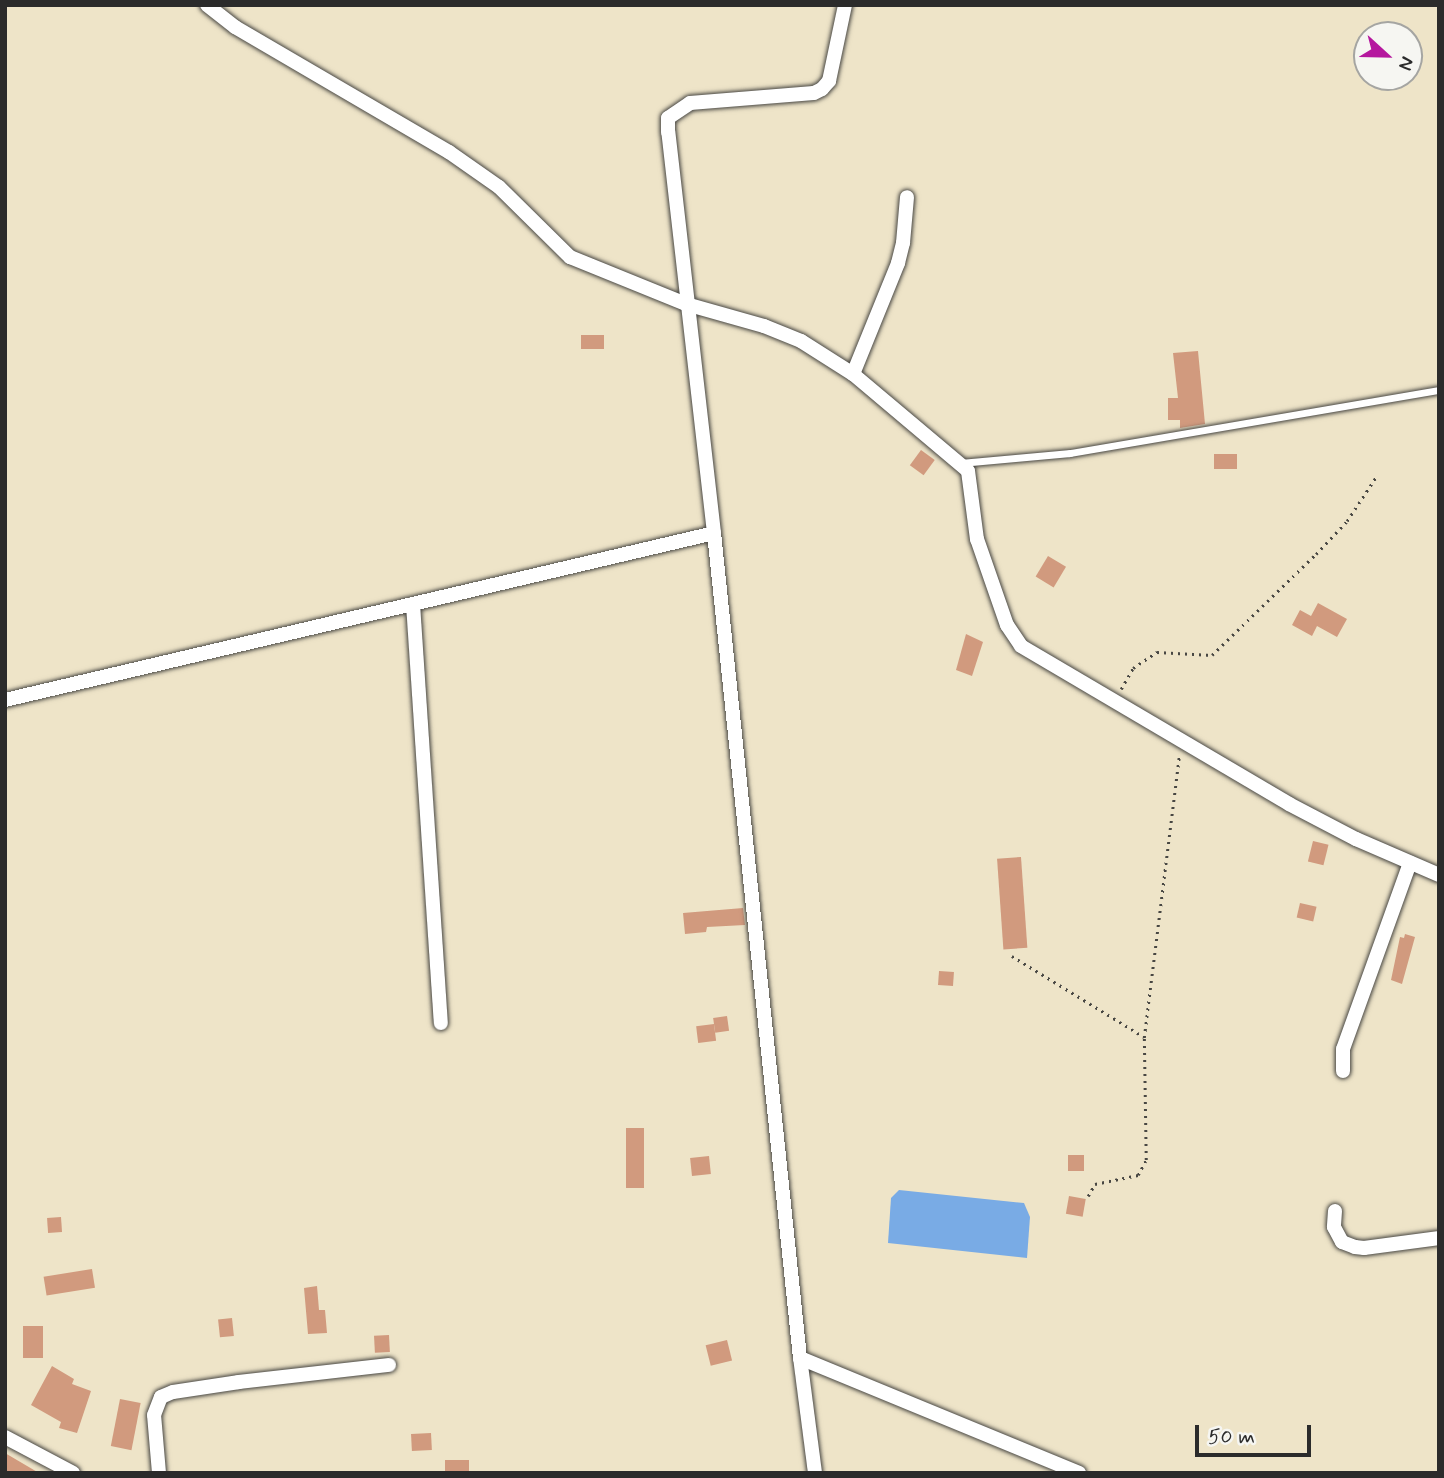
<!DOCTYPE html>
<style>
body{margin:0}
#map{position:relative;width:1444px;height:1478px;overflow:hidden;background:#eee4c8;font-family:Mynerve,sans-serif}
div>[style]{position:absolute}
.water>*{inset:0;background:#79abe5}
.building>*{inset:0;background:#d19a7e;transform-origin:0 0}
.path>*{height:2.5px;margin-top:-1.25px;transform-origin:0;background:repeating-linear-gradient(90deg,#484743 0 2px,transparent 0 7px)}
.roads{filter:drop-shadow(0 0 2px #484743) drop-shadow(0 0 2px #484743)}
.service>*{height:7px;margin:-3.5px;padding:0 3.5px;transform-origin:3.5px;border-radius:3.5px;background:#fff}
.minor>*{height:14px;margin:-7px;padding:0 7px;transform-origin:7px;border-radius:7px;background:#fff}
span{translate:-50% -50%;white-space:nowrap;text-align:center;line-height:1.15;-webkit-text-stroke:5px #f6f6f2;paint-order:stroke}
.frame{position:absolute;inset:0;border:7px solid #2b2b2b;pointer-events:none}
.north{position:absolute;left:1353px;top:21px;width:70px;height:70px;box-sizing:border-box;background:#f6f6f2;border:2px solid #a5a5a2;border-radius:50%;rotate:112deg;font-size:19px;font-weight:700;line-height:28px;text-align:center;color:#2b2b2b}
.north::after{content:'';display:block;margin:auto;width:24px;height:32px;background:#b5179e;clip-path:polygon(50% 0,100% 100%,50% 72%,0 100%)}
.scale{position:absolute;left:1195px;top:1425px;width:116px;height:32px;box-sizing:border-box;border:4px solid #2b2b2b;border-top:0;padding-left:9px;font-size:21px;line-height:24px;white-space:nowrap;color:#2b2b2b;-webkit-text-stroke:5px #f6f6f2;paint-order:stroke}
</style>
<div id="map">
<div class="water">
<i style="clip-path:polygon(899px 1190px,1024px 1203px,1030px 1217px,1027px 1258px,888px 1243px,891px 1198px)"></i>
</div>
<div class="building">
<i style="left:581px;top:335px;width:23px;height:14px"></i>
<i style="clip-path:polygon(1198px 351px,1205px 424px,1180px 428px,1180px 420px,1168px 420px,1168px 398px,1178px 398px,1173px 353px)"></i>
<i style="left:921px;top:450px;width:17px;height:19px;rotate:36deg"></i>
<i style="left:1237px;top:454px;width:15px;height:23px;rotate:90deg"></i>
<i style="left:1048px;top:556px;width:21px;height:24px;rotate:31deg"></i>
<i style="clip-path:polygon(1318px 603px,1347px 619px,1337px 637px,1317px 626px,1312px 636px,1292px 625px,1300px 610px,1311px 616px)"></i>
<i style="clip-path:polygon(966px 634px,983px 642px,972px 676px,956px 670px)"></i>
<i style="left:1313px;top:841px;width:16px;height:21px;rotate:14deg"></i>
<i style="left:1021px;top:857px;width:91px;height:24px;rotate:86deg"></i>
<i style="left:1300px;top:903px;width:17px;height:15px;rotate:13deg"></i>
<i style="clip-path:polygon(743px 908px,745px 925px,707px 927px,706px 932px,685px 934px,683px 913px)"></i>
<i style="clip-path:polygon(1405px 934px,1415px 937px,1402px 984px,1391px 980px,1400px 937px,1404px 938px)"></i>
<i style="left:939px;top:971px;width:15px;height:14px;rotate:4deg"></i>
<i style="left:727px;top:1016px;width:15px;height:14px;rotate:82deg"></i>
<i style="left:714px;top:1024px;width:17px;height:18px;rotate:83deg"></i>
<i style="left:626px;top:1128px;width:18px;height:60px"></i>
<i style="left:1068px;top:1155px;width:16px;height:16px"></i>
<i style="left:709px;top:1156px;width:18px;height:19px;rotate:84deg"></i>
<i style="left:1069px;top:1196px;width:17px;height:18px;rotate:10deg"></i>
<i style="left:61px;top:1217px;width:15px;height:14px;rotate:86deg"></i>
<i style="left:92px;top:1269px;width:19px;height:49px;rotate:81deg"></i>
<i style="clip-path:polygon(317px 1286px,319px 1310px,325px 1310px,327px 1333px,308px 1334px,304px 1288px)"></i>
<i style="left:232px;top:1318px;width:18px;height:14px;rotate:84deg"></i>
<i style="left:23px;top:1326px;width:20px;height:32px"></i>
<i style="left:389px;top:1335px;width:17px;height:15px;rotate:87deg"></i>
<i style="left:727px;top:1340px;width:21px;height:22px;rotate:76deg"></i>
<i style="clip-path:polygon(52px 1366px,74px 1379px,72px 1384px,91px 1391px,77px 1433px,59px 1428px,61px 1422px,31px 1405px)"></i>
<i style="left:120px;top:1399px;width:21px;height:48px;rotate:11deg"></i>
<i style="left:431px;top:1433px;width:17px;height:20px;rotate:87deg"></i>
<i style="clip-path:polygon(5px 1453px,39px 1473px,5px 1473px)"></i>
<i style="left:445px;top:1460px;width:24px;height:13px"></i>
</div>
<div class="path">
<i style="left:1121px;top:689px;width:24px;rotate:-60deg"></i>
<i style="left:1133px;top:668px;width:29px;rotate:-34deg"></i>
<i style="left:1157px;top:652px;width:55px;rotate:3.1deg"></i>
<i style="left:1212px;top:655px;width:145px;rotate:-44.2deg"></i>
<i style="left:1316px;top:554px;width:45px;rotate:-46.8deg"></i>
<i style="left:1347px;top:521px;width:53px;rotate:-56.6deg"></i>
<i style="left:1012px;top:956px;width:155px;rotate:31.5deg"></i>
<i style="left:1088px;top:1196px;width:14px;rotate:-60deg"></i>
<i style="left:1095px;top:1184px;width:44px;rotate:-11.8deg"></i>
<i style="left:1138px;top:1175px;width:17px;rotate:-62deg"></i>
<i style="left:1146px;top:1160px;width:122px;rotate:-90.9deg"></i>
<i style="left:1144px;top:1038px;width:285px;rotate:-82.9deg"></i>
</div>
<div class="roads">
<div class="service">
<i style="left:961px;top:463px;width:109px;rotate:-5.2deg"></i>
<i style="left:1070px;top:453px;width:374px;rotate:-9.7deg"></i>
</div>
<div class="minor">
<i style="left:207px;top:5px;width:36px;rotate:38deg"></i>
<i style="left:235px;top:27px;width:248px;rotate:30.3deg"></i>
<i style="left:449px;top:152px;width:61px;rotate:35deg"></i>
<i style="left:499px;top:187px;width:100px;rotate:44.6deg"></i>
<i style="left:570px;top:257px;width:125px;rotate:22.1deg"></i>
<i style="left:686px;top:304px;width:81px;rotate:15.8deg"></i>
<i style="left:764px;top:326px;width:40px;rotate:22deg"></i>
<i style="left:801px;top:341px;width:62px;rotate:32.4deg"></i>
<i style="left:853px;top:374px;width:150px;rotate:40.1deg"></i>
<i style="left:968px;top:471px;width:69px;rotate:82.5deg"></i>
<i style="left:977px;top:539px;width:91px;rotate:70.8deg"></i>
<i style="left:1007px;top:625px;width:25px;rotate:56deg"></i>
<i style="left:1021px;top:646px;width:311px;rotate:30.5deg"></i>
<i style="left:1289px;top:804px;width:76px;rotate:27.6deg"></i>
<i style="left:1356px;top:839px;width:90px;rotate:23.4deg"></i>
<i style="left:853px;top:374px;width:120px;rotate:-67.9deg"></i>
<i style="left:898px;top:263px;width:21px;rotate:-76deg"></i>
<i style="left:903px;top:243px;width:46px;rotate:-85deg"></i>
<i style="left:413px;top:604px;width:420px;rotate:86.2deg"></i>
<i style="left:5px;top:700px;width:728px;rotate:-13.25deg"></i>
<i style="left:1343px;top:1071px;width:22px;rotate:-90deg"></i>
<i style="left:1343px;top:1049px;width:198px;rotate:-70.2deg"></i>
<i style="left:1335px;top:1211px;width:16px;rotate:94deg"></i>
<i style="left:1334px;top:1227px;width:17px;rotate:62deg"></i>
<i style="left:1342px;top:1242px;width:14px;rotate:21deg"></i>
<i style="left:1355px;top:1247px;width:9px;rotate:6deg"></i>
<i style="left:1364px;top:1248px;width:76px;rotate:-7.6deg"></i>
<i style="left:800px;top:1358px;width:302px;rotate:22.4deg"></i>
<i style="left:5px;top:1437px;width:77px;rotate:27.9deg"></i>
<i style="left:159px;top:1473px;width:58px;rotate:-94.9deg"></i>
<i style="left:154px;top:1415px;width:19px;rotate:-69deg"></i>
<i style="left:161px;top:1397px;width:13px;rotate:-23deg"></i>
<i style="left:173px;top:1392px;width:67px;rotate:-8.6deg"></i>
<i style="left:239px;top:1382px;width:151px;rotate:-6.5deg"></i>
<i style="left:815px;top:1473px;width:116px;rotate:-97.4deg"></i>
<i style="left:800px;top:1358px;width:829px;rotate:-95.95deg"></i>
<i style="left:714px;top:533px;width:404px;rotate:-96.5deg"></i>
<i style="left:668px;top:132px;width:14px;rotate:-90deg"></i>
<i style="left:668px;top:118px;width:27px;rotate:-34deg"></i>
<i style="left:690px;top:103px;width:124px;rotate:-4.6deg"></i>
<i style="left:814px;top:93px;width:9px;rotate:-27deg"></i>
<i style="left:822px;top:89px;width:11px;rotate:-49deg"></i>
<i style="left:829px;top:81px;width:78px;rotate:-78.1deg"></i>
</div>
</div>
<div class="frame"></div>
<div class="north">N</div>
<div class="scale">50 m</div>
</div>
